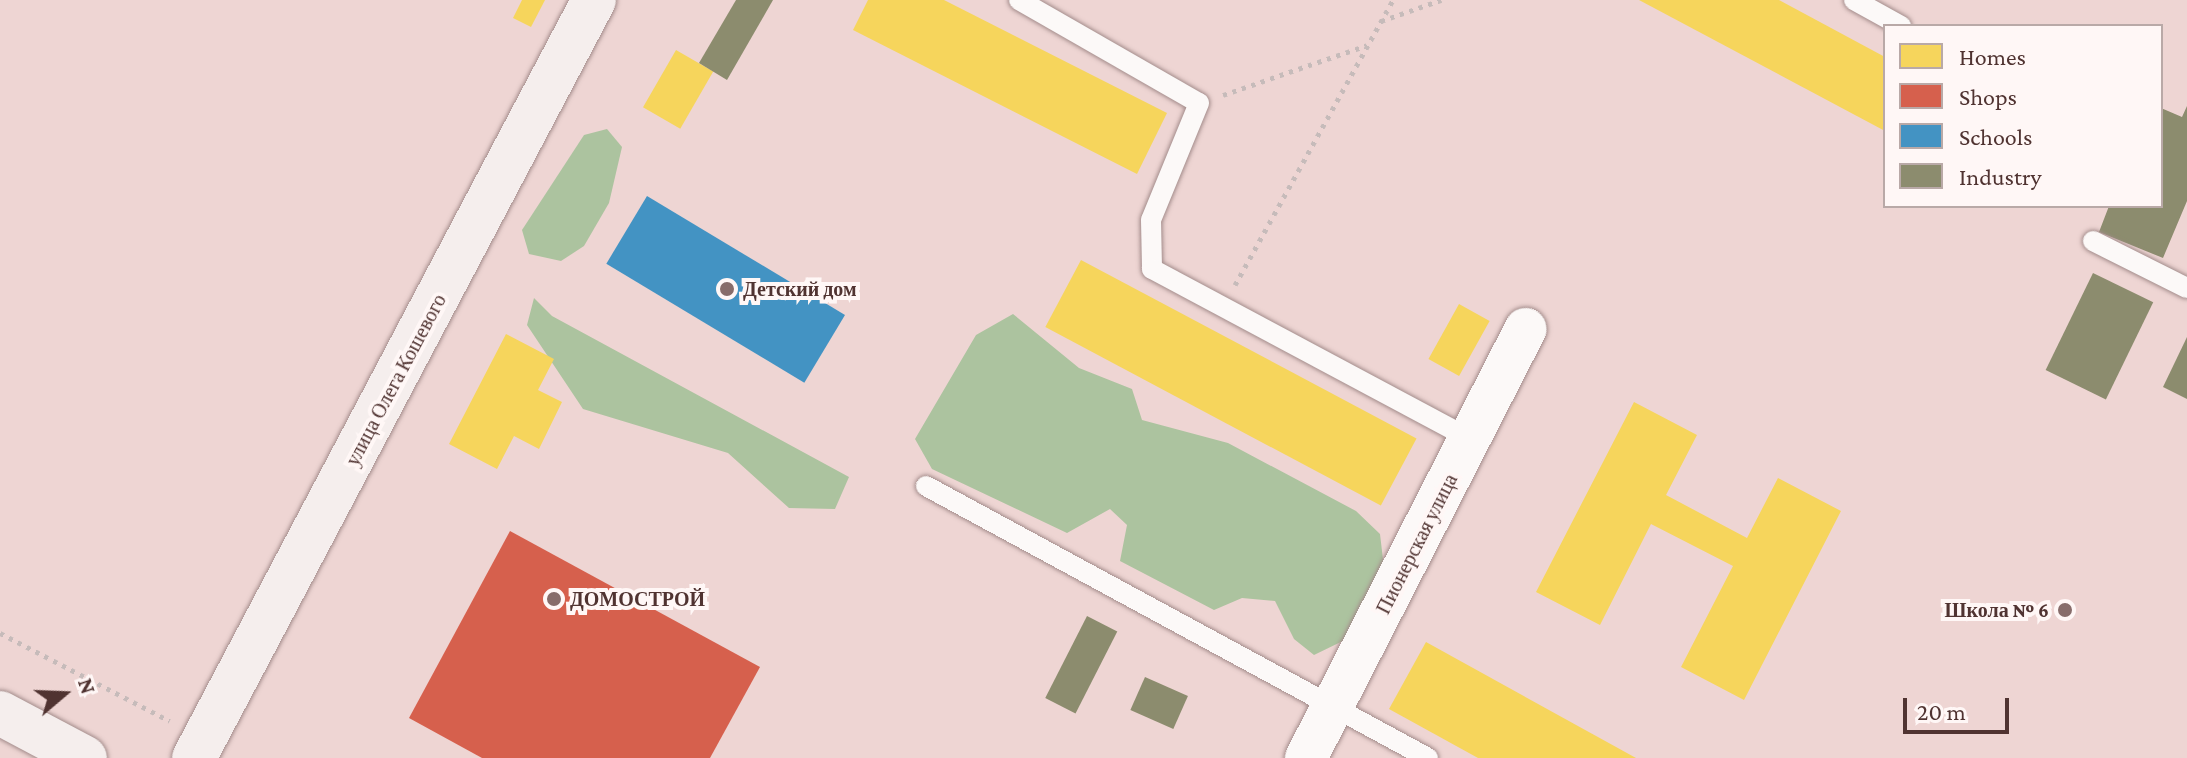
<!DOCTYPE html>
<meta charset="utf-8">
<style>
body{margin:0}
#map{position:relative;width:2187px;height:758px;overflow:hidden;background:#eed5d3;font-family:"Crimson Pro",serif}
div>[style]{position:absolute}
.forest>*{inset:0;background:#acc39f}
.homes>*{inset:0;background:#f6d55c;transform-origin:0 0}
.shops>*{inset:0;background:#d6604d}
.schools>*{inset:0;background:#4393c3;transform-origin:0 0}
.industry>*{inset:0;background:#8c8c6e;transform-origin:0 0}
.path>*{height:5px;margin-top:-2.5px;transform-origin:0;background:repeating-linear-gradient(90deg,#c6bbba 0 4px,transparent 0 10px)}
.roads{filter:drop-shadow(0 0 2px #a38c8b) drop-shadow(0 0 2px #a38c8b)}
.lane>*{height:20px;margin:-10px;padding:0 10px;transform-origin:10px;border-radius:10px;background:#fcf9f8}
.street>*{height:42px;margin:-21px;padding:0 21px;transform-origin:21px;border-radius:21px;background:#fcf9f8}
.secondary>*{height:44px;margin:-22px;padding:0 22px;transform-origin:22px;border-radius:22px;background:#f5eeed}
.dots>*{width:22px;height:22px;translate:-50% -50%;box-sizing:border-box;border:4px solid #fff7f6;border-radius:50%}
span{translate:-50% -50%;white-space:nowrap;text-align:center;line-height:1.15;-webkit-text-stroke:8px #fff7f6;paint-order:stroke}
.poi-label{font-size:20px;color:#503331;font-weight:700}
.left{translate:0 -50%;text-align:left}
.right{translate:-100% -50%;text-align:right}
.street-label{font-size:20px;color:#503331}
.legend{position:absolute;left:1883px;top:24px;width:280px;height:184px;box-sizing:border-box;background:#fff7f6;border:2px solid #b9a9a7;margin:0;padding:10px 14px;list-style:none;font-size:24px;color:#503331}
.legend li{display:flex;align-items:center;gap:16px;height:40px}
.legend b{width:40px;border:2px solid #b9a9a7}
.north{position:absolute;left:24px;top:654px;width:80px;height:80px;-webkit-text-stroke:6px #fff7f6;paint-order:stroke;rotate:71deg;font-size:22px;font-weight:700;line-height:32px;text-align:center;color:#503331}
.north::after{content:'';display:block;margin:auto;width:28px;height:36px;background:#503331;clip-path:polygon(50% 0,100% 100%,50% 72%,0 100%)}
.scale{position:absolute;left:1903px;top:698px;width:106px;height:36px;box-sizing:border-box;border:4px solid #503331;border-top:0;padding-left:10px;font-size:24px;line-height:28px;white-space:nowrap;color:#503331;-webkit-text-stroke:6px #fff7f6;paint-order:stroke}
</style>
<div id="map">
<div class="forest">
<i style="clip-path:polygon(607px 129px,622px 147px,609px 203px,584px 246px,561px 261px,529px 254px,522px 230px,584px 135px)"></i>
<i style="clip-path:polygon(534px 298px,552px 316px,849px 477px,835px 509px,789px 508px,728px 453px,583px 409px,527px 325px)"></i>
<i style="clip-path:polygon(1013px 314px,1079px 368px,1132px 389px,1142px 420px,1228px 443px,1356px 511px,1380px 534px,1384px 568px,1349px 638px,1314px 655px,1294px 639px,1275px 601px,1242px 598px,1214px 610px,1120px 561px,1127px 525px,1110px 509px,1067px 533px,932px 469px,915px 439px,976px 335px)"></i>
</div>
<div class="homes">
<i style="clip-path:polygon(522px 0,545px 0,531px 27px,513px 18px)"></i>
<i style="clip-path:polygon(868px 0,944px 0,1167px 113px,1137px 174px,853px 30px)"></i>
<i style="clip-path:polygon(1639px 0,1779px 0,1885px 57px,1885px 131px)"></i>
<i style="left:676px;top:50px;width:43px;height:66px;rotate:30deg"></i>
<i style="left:1081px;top:260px;width:380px;height:76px;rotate:28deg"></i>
<i style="left:1459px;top:304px;width:35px;height:63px;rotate:29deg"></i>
<i style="clip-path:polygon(506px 334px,554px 359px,538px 390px,562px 402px,539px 449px,514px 436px,497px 469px,449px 444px)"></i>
<i style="clip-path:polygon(1634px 402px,1697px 435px,1666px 495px,1747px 538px,1778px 478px,1841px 511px,1744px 700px,1681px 667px,1733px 566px,1651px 524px,1600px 625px,1536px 592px)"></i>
<i style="clip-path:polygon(1426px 642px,1636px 758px,1478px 758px,1389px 709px)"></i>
</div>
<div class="shops">
<i style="clip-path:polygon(510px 531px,760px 667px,710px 758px,482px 758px,409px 718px)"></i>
</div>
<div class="schools">
<i style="left:647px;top:196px;width:231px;height:79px;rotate:31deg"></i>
</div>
<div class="industry">
<i style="clip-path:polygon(736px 0,773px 0,727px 80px,699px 63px)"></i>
<i style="clip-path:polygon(2187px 106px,2187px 201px,2163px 258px,2099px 232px,2109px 206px,2161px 206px,2161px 108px,2182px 117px)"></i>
<i style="left:2093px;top:273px;width:67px;height:108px;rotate:26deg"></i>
<i style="clip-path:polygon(2187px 337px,2187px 399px,2163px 387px)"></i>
<i style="left:1087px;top:616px;width:34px;height:92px;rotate:27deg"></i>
<i style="left:1145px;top:677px;width:47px;height:36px;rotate:24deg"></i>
</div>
<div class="path">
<i style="left:1381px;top:21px;width:64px;rotate:-19.3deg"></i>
<i style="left:1223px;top:95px;width:152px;rotate:-19.1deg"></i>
<i style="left:1235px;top:285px;width:326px;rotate:-61deg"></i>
<i style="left:0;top:633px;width:191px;rotate:27.4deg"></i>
</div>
<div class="roads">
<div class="lane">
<i style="left:1019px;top:0;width:207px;rotate:29.8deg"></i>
<i style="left:1199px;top:103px;width:126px;rotate:112.3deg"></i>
<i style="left:1151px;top:220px;width:49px;rotate:88.8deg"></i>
<i style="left:1152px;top:269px;width:361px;rotate:28.1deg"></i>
<i style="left:1854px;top:0;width:54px;rotate:29deg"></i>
<i style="left:2093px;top:241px;width:105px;rotate:26.6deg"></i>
<i style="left:926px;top:486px;width:571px;rotate:28.45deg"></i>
</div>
<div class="street">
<i style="left:1306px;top:758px;width:482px;rotate:-62.9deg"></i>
</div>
<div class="secondary">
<i style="left:0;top:713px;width:96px;rotate:27.9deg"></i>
<i style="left:194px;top:758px;width:857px;rotate:-62.18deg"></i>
</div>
</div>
<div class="dots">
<i style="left:727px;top:289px;background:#876c6a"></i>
<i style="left:554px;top:599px;background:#876c6a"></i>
<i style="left:2065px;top:610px;background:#876c6a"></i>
</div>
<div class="poi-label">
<span class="left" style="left:743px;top:289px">Детский дом</span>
<span class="left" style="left:570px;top:599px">ДОМОСТРОЙ</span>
<span class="right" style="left:2049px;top:610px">Школа № 6</span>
</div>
<div class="street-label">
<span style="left:396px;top:380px;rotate:-62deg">улица Олега Кошевого</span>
<span style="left:1417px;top:544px;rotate:-63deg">Пионерская улица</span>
</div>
<ul class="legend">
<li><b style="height:22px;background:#f6d55c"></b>Homes</li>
<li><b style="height:22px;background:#d6604d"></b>Shops</li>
<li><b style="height:22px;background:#4393c3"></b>Schools</li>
<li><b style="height:22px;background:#8c8c6e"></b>Industry</li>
</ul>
<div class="north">N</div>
<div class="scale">20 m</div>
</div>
